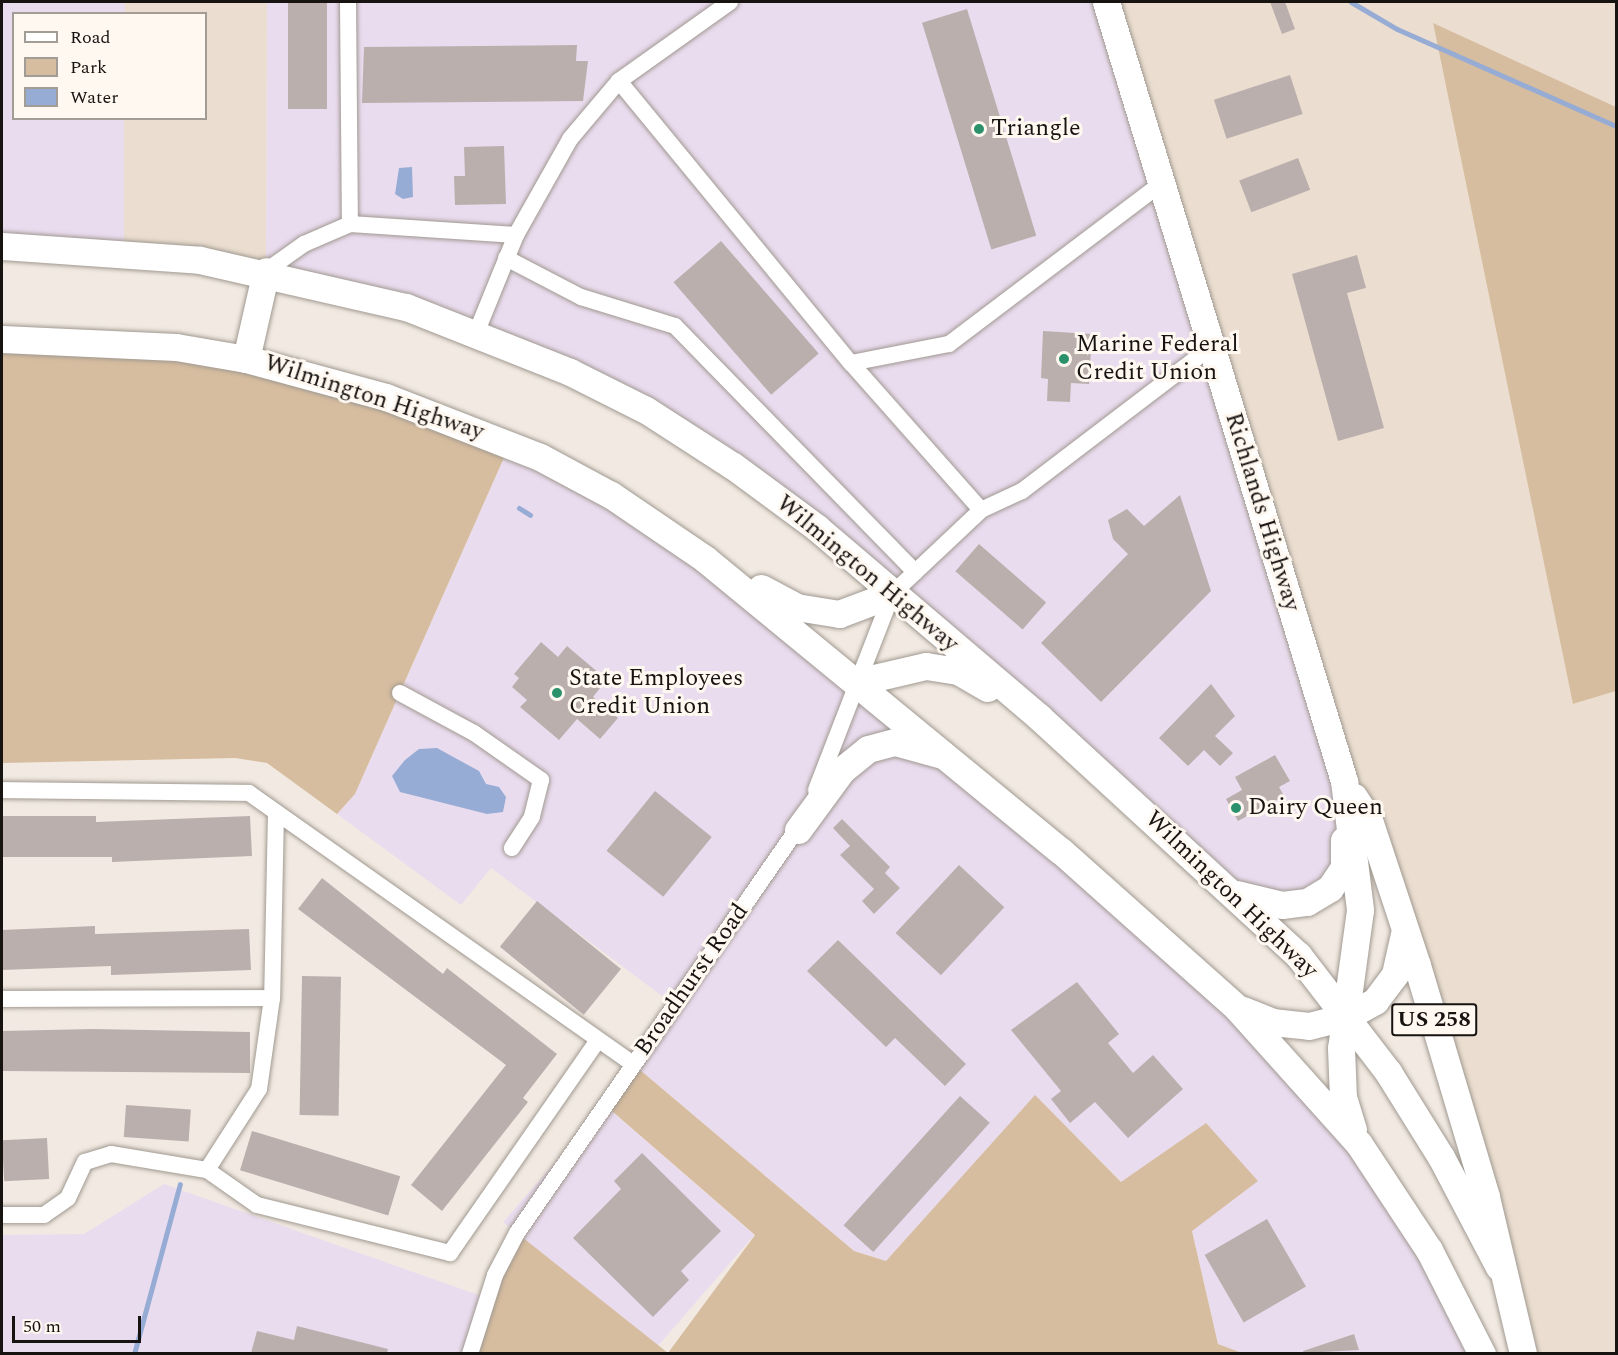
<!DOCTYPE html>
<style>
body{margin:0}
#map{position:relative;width:1618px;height:1355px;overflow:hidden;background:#f2eae2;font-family:Spectral,serif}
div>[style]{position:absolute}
.commercial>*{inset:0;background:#eadcef;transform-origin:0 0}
.built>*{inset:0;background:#ebded0}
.green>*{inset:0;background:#d7bd9f}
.water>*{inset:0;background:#97acd4}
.stream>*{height:5px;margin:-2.5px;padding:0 2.5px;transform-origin:2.5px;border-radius:2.5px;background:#97acd4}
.building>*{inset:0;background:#bbafad;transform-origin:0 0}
.roads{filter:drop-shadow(0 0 2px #a09991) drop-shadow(0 0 2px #a09991)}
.street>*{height:16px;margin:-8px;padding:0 8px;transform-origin:8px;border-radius:8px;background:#fff}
.primary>*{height:27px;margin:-13.5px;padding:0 13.5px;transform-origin:13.5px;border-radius:13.5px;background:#fff}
.dots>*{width:16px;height:16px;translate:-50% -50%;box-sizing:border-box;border:3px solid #fff8f0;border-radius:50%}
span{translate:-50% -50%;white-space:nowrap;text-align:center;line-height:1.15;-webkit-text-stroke:6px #fff8f0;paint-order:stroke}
.shield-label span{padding:2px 4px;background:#fff8f0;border:2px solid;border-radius:4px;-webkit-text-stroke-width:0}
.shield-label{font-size:22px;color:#161311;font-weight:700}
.poi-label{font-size:24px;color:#161311}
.left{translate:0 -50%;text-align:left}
.street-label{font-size:24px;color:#161311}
.frame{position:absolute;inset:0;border:3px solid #161311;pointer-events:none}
.legend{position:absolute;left:12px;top:12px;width:195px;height:108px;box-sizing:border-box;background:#fff8f0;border:2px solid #a29c97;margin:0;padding:8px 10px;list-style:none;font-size:18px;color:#161311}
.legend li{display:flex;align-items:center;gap:12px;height:30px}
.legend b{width:30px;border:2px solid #a29c97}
.scale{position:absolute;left:12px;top:1316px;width:129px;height:27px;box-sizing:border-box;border:3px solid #161311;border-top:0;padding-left:8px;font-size:18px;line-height:21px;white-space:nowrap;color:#161311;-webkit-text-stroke:4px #fff8f0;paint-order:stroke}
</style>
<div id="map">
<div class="commercial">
<i style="clip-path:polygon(2px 2px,125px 2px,125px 13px,14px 14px,14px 118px,124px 119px,124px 251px,2px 246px)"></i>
<i style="clip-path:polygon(267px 2px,1106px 2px,1344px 781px,1344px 867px,1307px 902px,1235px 894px,817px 528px,570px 372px,266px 271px)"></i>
<i style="clip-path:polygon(510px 444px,705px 559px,1301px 1075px,1482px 1353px,1242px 1354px,1218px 1344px,1192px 1231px,1206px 1123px,1122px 1182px,1035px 1096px,886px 1261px,854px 1251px,633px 1064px,674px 1005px,491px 868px,461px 905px,337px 814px,355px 794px)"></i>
<i style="left:605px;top:1105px;width:198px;height:155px;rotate:41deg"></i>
<i style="clip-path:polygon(164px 1184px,487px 1298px,470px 1353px,2px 1353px,2px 1235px,84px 1234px)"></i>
</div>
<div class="built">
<i style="clip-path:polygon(125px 2px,267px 2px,266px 271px,124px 251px,124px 119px,206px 118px,206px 14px,125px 13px)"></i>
<i style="clip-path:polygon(1107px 2px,1616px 2px,1616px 107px,1433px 24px,1574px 704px,1616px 691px,1616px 1353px,1523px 1353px,1404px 934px)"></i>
</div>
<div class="green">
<i style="clip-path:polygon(1433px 23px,1616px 107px,1616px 691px,1573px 704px)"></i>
<i style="clip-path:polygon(2px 339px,176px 347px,510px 444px,355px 794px,337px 814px,267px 763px,235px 758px,2px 763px)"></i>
<i style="clip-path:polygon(633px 1064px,854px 1251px,886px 1261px,1035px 1095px,1121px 1182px,1206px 1123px,1258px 1181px,1192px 1231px,1218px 1344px,1242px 1353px,470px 1354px,517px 1233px,668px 1353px,755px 1235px,605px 1105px)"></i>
</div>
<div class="water">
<i style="clip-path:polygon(412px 167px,413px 197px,403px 199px,395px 194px,399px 168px)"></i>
<i style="clip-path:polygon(437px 748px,479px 771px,486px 784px,499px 787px,506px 797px,503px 812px,487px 814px,400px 792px,392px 776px,405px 760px,419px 749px)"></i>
</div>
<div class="stream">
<i style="left:1351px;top:2px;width:53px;rotate:30.4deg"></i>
<i style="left:1397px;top:29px;width:240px;rotate:23.9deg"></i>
<i style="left:519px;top:508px;width:13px;rotate:32deg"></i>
<i style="left:134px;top:1354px;width:176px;rotate:-74.9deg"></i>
</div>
<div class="building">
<i style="left:288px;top:2px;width:39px;height:107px"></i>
<i style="clip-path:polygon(1270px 2px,1285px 2px,1295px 29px,1282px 34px)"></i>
<i style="left:967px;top:9px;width:237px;height:47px;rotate:73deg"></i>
<i style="clip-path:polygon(577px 45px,576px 61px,588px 61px,583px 101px,362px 103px,364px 47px)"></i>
<i style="left:1290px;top:75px;width:41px;height:80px;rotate:72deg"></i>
<i style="clip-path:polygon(504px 146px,506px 204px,455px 205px,454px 176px,465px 176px,464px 147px)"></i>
<i style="left:1298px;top:158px;width:34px;height:63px;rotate:69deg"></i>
<i style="left:721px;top:241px;width:149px;height:63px;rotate:49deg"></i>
<i style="clip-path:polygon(1357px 255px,1366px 288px,1347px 293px,1384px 428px,1338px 441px,1292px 274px)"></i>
<i style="clip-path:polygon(1043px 331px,1092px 334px,1089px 384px,1071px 383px,1070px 402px,1047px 401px,1048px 379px,1041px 378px)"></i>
<i style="clip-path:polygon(1180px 495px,1211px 591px,1101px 702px,1041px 643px,1128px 554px,1113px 539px,1108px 520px,1127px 509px,1144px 526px)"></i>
<i style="left:979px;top:544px;width:89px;height:36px;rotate:41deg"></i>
<i style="clip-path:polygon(541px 642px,558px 657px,567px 646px,600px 674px,593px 682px,600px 688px,593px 697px,618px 718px,600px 739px,577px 719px,559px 740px,520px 707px,527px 700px,512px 687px,519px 678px,514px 674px)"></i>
<i style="clip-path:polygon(1211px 684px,1235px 716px,1215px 736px,1233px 753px,1220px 766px,1204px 750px,1188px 766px,1159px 738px)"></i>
<i style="clip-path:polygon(1275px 755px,1290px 781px,1279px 787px,1284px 796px,1238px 821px,1226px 799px,1242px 790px,1235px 777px)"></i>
<i style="left:655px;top:791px;width:73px;height:77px;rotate:39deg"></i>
<i style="clip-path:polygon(2px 816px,96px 816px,96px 822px,250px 816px,252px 856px,112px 862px,112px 857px,2px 857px)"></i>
<i style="clip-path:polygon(842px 819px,890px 867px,885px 873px,900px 888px,874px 914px,862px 901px,874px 889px,840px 855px,850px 846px,833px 828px)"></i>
<i style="left:959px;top:865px;width:62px;height:93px;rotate:43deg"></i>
<i style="clip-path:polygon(322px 878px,443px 974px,447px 968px,557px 1054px,523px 1098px,528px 1102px,442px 1211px,411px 1185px,506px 1065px,298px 909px)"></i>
<i style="left:537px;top:901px;width:108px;height:59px;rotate:39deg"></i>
<i style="clip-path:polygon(95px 926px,95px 934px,249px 929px,251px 970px,111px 975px,111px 966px,2px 970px,2px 930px)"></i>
<i style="clip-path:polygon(838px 940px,966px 1064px,945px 1086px,895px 1038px,886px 1047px,807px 971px)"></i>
<i style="left:302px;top:976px;width:39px;height:139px;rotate:1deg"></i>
<i style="clip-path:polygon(1077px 982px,1119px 1034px,1108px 1043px,1133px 1073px,1153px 1055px,1183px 1089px,1128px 1138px,1095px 1102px,1070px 1123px,1051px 1099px,1061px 1091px,1011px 1030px)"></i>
<i style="clip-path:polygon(93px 1029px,250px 1032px,250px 1073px,2px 1071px,2px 1031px)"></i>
<i style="left:960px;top:1096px;width:40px;height:174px;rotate:42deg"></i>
<i style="left:126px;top:1105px;width:65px;height:32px;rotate:4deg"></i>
<i style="left:252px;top:1131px;width:155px;height:41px;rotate:17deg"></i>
<i style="left:47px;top:1138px;width:41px;height:45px;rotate:87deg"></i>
<i style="clip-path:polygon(642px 1153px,721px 1231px,681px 1271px,689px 1280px,653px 1317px,573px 1238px,621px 1189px,614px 1181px)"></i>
<i style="left:1267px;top:1219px;width:78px;height:72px;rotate:60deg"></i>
<i style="clip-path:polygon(297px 1326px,388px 1349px,387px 1353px,251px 1353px,257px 1331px,294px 1340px)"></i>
<i style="clip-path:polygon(1354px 1334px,1359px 1350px,1304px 1353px,1303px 1351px)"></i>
</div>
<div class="roads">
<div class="street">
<i style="left:348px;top:2px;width:222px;rotate:89.5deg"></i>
<i style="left:619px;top:81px;width:365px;rotate:50.6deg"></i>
<i style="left:851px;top:363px;width:196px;rotate:48.5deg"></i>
<i style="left:506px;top:258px;width:85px;rotate:27.5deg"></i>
<i style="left:581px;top:297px;width:98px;rotate:17.1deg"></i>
<i style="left:675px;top:326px;width:344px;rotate:45.7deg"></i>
<i style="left:266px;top:271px;width:47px;rotate:-35.4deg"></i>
<i style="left:304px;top:244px;width:50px;rotate:-23.5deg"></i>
<i style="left:350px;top:224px;width:166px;rotate:3.8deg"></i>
<i style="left:477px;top:331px;width:104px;rotate:-67.9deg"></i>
<i style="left:516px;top:235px;width:110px;rotate:-60.6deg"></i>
<i style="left:570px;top:139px;width:76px;rotate:-49.8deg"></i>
<i style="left:619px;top:81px;width:136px;rotate:-35.4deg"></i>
<i style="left:851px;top:363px;width:100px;rotate:-11deg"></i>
<i style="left:949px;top:344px;width:267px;rotate:-37.1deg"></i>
<i style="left:400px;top:693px;width:84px;rotate:28.4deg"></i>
<i style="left:474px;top:733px;width:82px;rotate:35deg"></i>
<i style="left:541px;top:780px;width:38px;rotate:104deg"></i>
<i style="left:532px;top:817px;width:37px;rotate:123deg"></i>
<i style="left:2px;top:790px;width:247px;rotate:0.7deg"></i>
<i style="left:249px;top:793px;width:470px;rotate:35.2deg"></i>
<i style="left:816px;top:790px;width:210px;rotate:-68.8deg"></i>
<i style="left:892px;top:594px;width:122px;rotate:-43.3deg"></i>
<i style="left:981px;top:510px;width:45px;rotate:-24.9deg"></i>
<i style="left:1022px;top:491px;width:239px;rotate:-37.3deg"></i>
<i style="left:276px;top:813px;width:185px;rotate:91.2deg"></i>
<i style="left:272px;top:998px;width:92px;rotate:98.1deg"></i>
<i style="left:259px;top:1089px;width:96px;rotate:122.7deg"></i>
<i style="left:207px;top:1170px;width:61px;rotate:35deg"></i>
<i style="left:257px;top:1205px;width:199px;rotate:14deg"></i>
<i style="left:450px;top:1253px;width:259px;rotate:-55.2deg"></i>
<i style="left:2px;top:999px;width:270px;rotate:-0.2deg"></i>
<i style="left:2px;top:1215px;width:42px"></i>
<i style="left:44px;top:1215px;width:29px;rotate:-35deg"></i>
<i style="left:68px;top:1198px;width:40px;rotate:-65deg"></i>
<i style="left:85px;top:1162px;width:27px;rotate:-17deg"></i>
<i style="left:111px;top:1154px;width:97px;rotate:9.5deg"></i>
<i style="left:470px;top:1354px;width:83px;rotate:-72.4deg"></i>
<i style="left:495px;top:1275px;width:47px;rotate:-62.4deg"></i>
<i style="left:517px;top:1233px;width:500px;rotate:-55.26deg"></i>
</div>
<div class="primary">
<i style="left:1106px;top:2px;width:815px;rotate:73.01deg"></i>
<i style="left:1344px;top:781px;width:130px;rotate:82.9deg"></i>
<i style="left:1360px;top:910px;width:139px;rotate:97.8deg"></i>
<i style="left:1341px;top:1048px;width:49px;rotate:87.7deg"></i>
<i style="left:1343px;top:1097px;width:34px;rotate:73deg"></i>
<i style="left:2px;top:246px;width:198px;rotate:4deg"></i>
<i style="left:200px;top:260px;width:211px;rotate:12.9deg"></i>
<i style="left:406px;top:307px;width:176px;rotate:21.6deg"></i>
<i style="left:570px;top:372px;width:85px;rotate:26.6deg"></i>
<i style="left:646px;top:410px;width:103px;rotate:32.8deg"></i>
<i style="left:733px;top:466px;width:104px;rotate:36.4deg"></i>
<i style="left:817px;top:528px;width:292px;rotate:40.4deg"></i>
<i style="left:1039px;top:717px;width:352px;rotate:42.6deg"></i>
<i style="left:1298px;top:955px;width:148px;rotate:52.4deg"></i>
<i style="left:1388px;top:1072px;width:100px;rotate:58.1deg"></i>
<i style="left:1441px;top:1157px;width:124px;rotate:62.2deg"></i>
<i style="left:2px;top:339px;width:174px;rotate:2.6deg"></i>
<i style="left:176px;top:347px;width:71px;rotate:9.7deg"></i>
<i style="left:246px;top:359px;width:145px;rotate:15.2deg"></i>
<i style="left:386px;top:397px;width:165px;rotate:21.3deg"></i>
<i style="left:540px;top:457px;width:81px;rotate:28.2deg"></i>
<i style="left:611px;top:495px;width:114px;rotate:34.2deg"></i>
<i style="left:705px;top:559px;width:460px;rotate:39.4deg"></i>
<i style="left:1061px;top:851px;width:236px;rotate:41.7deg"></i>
<i style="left:1237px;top:1008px;width:183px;rotate:48.1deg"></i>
<i style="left:1359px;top:1144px;width:127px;rotate:56.6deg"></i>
<i style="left:1429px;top:1250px;width:117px;rotate:63deg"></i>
<i style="left:246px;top:359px;width:90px;rotate:-77.2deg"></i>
<i style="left:761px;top:588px;width:40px;rotate:28deg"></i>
<i style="left:796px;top:607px;width:44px;rotate:9.2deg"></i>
<i style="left:839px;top:614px;width:57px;rotate:-20.7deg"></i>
<i style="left:857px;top:682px;width:71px;rotate:-13.1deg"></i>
<i style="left:926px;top:666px;width:32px;rotate:9deg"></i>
<i style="left:958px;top:671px;width:34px;rotate:30deg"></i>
<i style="left:1354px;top:797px;width:27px;rotate:57deg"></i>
<i style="left:1369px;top:820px;width:153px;rotate:71.7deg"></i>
<i style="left:1417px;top:965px;width:242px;rotate:73.4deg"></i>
<i style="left:1486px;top:1197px;width:161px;rotate:76.7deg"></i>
<i style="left:798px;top:830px;width:74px;rotate:-53.7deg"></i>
<i style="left:842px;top:770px;width:33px;rotate:-39deg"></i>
<i style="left:868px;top:749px;width:28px;rotate:-15deg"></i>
<i style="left:895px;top:742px;width:46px;rotate:15.3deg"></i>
<i style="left:1236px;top:894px;width:47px;rotate:13.4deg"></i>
<i style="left:1282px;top:905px;width:25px;rotate:-7deg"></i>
<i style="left:1307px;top:902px;width:27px;rotate:-31deg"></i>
<i style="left:1330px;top:888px;width:25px;rotate:-56deg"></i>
<i style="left:1344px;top:867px;width:27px;rotate:-90deg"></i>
<i style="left:1243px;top:1010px;width:31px;rotate:22deg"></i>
<i style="left:1272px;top:1022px;width:37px;rotate:6deg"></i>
<i style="left:1309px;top:1026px;width:40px;rotate:-14.4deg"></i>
<i style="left:1348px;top:1016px;width:31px;rotate:-29deg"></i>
<i style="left:1375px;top:1001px;width:34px;rotate:-53deg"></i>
<i style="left:1395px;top:974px;width:41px;rotate:-77.3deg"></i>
</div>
</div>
<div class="dots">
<i style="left:979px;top:129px;background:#2b916d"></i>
<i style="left:1064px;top:359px;background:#2b916d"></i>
<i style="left:557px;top:693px;background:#2b916d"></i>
<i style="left:1236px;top:808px;background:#2b916d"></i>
</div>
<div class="shield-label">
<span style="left:1434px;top:1020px">US 258</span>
</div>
<div class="poi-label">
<span class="left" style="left:991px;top:129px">Triangle</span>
<span class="left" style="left:1076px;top:359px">Marine Federal<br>Credit Union</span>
<span class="left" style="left:569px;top:693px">State Employees<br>Credit Union</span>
<span class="left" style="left:1248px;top:808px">Dairy Queen</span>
</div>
<div class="street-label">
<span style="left:374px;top:398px;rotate:18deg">Wilmington Highway</span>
<span style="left:1262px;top:512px;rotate:73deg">Richlands Highway</span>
<span style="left:867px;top:574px;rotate:40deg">Wilmington Highway</span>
<span style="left:1231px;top:895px;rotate:44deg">Wilmington Highway</span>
<span style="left:692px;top:980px;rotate:-55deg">Broadhurst Road</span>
</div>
<div class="frame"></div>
<ul class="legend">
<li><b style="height:8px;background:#fff"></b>Road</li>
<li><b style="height:16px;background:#d7bd9f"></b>Park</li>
<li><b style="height:16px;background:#97acd4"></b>Water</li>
</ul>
<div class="scale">50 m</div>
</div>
